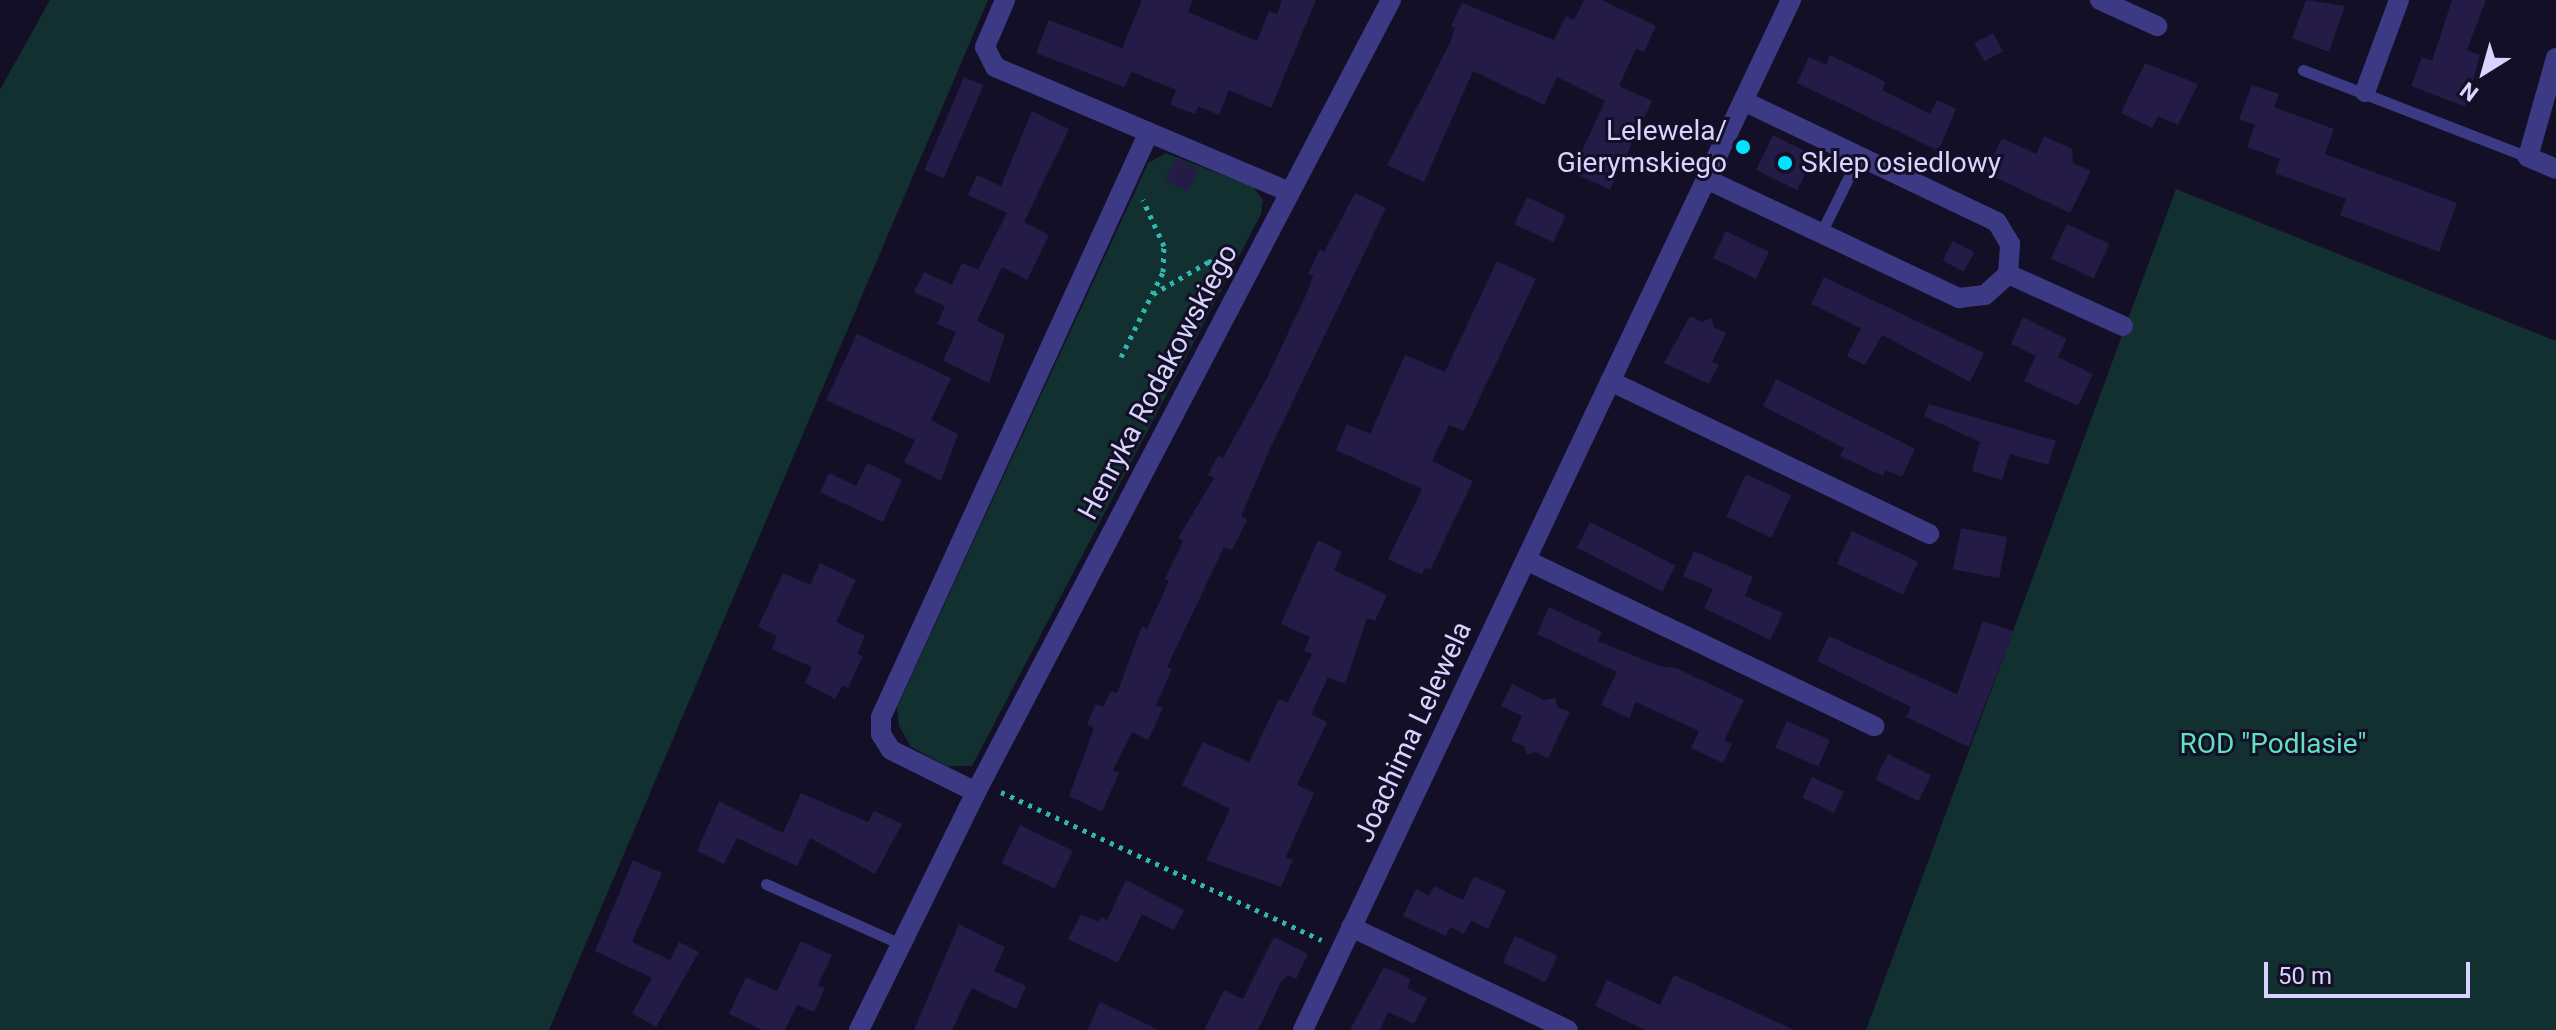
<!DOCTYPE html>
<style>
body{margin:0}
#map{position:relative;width:2556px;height:1030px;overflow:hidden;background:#130f26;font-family:Roboto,sans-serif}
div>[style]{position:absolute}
.green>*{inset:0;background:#12302f}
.building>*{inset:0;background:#241b47;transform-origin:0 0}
.path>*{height:5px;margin-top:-2.5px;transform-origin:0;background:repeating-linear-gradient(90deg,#2fb8b0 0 4px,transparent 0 10px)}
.lane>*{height:11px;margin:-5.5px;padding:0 5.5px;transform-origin:5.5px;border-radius:5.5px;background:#3d3a85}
.street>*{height:20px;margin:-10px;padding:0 10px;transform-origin:10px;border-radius:10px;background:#3d3a85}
.dots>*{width:22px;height:22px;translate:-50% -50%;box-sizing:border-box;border:4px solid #130f26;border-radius:50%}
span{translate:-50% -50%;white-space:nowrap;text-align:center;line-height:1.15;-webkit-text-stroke:6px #130f26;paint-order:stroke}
.poi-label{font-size:28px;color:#d9d4ff}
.right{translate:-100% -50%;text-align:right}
.left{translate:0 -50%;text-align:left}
.street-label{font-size:28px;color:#d9d4ff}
.park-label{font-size:28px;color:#5fe0c0}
.north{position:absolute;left:2444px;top:32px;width:80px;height:80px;-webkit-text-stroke:6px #130f26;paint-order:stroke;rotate:217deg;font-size:22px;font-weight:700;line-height:32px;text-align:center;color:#d9d4ff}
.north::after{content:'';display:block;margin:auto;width:28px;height:36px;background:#d9d4ff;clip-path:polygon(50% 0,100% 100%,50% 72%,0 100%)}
.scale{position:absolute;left:2264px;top:962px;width:206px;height:36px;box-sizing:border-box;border:4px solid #d9d4ff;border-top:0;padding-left:10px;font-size:24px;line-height:28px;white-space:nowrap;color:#d9d4ff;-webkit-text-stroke:6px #130f26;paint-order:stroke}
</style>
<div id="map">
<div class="green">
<i style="clip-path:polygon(50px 0,988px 0,549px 1030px,0 1030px,0 90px)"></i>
<i style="clip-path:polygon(1166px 153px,1253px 187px,1263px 200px,1261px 214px,972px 766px,947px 766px,911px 747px,899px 726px,897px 707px,1148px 163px)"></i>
<i style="clip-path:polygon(2176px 189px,2556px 341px,2556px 1030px,1866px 1030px)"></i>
</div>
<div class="building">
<i style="clip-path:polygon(1142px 0,1193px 0,1188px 12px,1257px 41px,1269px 11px,1277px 14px,1282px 0,1316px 0,1271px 108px,1229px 90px,1219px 115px,1198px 106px,1195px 114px,1170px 105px,1176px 90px,1132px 72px,1124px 87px,1036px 53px,1049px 20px,1122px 48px)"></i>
<i style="clip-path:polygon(1584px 0,1602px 0,1656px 26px,1644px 52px,1636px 49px,1619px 86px,1652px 101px,1610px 190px,1572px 172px,1605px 101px,1557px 77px,1544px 105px,1473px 71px,1424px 182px,1387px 165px,1450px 43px,1455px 28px,1451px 26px,1462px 3px,1554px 40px,1566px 16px,1574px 20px)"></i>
<i style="clip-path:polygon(2306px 0,2345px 6px,2329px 52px,2292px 38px)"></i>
<i style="clip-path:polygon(2452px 0,2486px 0,2467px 50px,2480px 55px,2466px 107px,2411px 86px,2422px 57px,2432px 61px)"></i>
<i style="left:1993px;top:33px;width:21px;height:21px;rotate:62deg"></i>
<i style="clip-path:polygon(1830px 55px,1886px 82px,1882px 90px,1930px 114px,1937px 100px,1956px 109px,1941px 145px,1937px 150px,1797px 83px,1809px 57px,1826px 65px)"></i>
<i style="clip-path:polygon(2145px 63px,2198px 84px,2178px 125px,2158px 116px,2152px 128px,2121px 113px)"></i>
<i style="left:964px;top:77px;width:21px;height:101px;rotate:23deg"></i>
<i style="clip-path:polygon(2252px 85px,2279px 94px,2274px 107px,2334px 129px,2325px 154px,2457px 203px,2439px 252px,2340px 215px,2346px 199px,2275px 173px,2280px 159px,2247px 147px,2255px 125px,2239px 119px)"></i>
<i style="clip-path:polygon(1032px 111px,1069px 129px,1024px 222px,1049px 235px,1027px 280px,1002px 267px,977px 321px,1005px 335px,989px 383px,943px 361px,956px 332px,937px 324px,945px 306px,914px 292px,924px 272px,952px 285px,962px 263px,978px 270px,1007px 213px,968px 195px,977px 175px,1001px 186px)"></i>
<i style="left:1773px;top:135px;width:46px;height:39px;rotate:26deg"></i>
<i style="clip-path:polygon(2044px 136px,2072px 149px,2073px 163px,2091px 171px,2070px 213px,1986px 173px,2002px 138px,2036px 154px)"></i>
<i style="left:1176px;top:158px;width:25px;height:25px;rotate:27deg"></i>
<i style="clip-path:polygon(1355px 193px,1386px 208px,1269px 451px,1241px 516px,1247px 520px,1232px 550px,1224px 547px,1167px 667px,1172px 669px,1156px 705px,1163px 708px,1148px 740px,1132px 732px,1113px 770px,1119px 773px,1102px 812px,1069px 796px,1094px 728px,1087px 724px,1096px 704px,1103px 707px,1111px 691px,1117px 693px,1142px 626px,1147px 629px,1169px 581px,1165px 579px,1183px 541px,1178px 538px,1214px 478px,1208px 475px,1218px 455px,1223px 458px,1267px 378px,1309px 288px,1313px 275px,1308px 274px,1320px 249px,1324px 252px)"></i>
<i style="left:1527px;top:197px;width:43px;height:30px;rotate:25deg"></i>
<i style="left:2067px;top:224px;width:47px;height:38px;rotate:25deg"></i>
<i style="left:1726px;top:231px;width:48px;height:30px;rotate:26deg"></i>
<i style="left:1953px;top:241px;width:24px;height:22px;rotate:28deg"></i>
<i style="clip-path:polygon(1497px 261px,1536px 279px,1464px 431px,1449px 425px,1432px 461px,1473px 481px,1430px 570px,1425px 568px,1422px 575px,1388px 559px,1422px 489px,1336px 450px,1347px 424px,1370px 434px,1405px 355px,1445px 372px)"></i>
<i style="clip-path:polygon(1824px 277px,1984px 353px,1970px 382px,1882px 335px,1865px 365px,1847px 356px,1861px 328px,1811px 304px)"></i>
<i style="clip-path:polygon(1690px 316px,1702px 322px,1711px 318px,1714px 327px,1726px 333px,1712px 362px,1719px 365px,1709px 384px,1664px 363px)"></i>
<i style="clip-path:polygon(2023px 317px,2067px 339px,2058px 357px,2093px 374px,2078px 406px,2024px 381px,2036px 356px,2011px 344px)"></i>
<i style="clip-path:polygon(857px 334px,951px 378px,931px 420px,958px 434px,941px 481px,904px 462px,915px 440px,826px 400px)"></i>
<i style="clip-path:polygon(1776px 379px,1915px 449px,1902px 477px,1886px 470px,1883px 476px,1840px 456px,1844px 448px,1763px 406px)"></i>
<i style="clip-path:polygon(1929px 404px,2056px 441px,2048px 465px,2010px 454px,2002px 480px,1972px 471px,1980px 442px,1924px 416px)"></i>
<i style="clip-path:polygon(867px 463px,902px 480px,883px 522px,820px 492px,829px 473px,856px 486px)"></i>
<i style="left:1746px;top:474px;width:50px;height:47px;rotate:25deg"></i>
<i style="left:1590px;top:522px;width:96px;height:29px;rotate:27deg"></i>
<i style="left:1961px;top:528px;width:47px;height:42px;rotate:11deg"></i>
<i style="left:1852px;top:531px;width:73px;height:36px;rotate:25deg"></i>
<i style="clip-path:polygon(1318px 540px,1342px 552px,1334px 570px,1387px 595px,1375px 621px,1367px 618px,1345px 684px,1328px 677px,1311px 714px,1327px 722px,1297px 785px,1314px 793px,1286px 857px,1293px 860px,1281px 887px,1206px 860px,1230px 809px,1182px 785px,1203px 742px,1249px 762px,1279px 699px,1287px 703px,1312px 654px,1304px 651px,1310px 637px,1281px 624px)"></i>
<i style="clip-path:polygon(1694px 551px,1753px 577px,1745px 596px,1783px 613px,1770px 640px,1704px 608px,1713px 589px,1683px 576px)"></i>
<i style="clip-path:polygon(820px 563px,856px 580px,836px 622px,865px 636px,857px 654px,863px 656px,848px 688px,842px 686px,835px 699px,805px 683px,812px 667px,772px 649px,777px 636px,758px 627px,783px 573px,810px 585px)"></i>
<i style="clip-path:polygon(1549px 607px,1602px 632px,1598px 641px,1659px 666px,1676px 668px,1744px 700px,1724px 741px,1732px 744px,1723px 763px,1691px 748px,1699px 731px,1636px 702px,1629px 718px,1601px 705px,1617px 672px,1537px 634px)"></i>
<i style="clip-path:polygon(1983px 621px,2013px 631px,1969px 747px,1906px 717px,1911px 707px,1817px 661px,1829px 636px,1957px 694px)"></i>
<i style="clip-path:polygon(1512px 684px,1544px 700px,1555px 698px,1558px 707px,1570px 712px,1548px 758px,1535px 752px,1527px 755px,1524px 746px,1511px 741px,1522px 716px,1501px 706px)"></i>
<i style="left:1787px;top:721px;width:47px;height:29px;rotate:24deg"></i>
<i style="left:1888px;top:754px;width:48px;height:29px;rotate:26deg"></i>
<i style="left:1812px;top:777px;width:35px;height:23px;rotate:25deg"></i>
<i style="clip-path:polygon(801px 793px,868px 822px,874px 811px,902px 824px,875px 874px,810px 838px,797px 866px,737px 838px,724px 864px,697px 851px,719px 801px,783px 833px)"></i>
<i style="left:1020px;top:825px;width:59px;height:42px;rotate:26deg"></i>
<i style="clip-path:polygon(633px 860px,662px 873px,632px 942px,670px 960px,679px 942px,699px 952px,656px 1027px,632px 1013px,652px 978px,595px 951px)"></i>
<i style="clip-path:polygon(1474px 876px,1506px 891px,1488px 929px,1471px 921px,1464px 934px,1450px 927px,1446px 936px,1403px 916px,1416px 889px,1429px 896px,1434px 886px,1463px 900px)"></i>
<i style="clip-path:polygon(1126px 880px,1184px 910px,1174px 930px,1142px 914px,1118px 963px,1068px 939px,1081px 914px,1098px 922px,1101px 917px,1107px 920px)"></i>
<i style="clip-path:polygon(959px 924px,1005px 947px,994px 971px,1026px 986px,1016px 1009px,972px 988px,952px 1030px,914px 1030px)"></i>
<i style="left:1515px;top:936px;width:47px;height:29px;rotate:25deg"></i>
<i style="clip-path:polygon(1274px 937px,1308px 954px,1296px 979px,1288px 975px,1281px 982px,1258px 1030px,1204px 1030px,1224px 990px,1243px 999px)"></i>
<i style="clip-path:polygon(801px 941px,832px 955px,818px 985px,825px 988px,814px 1012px,797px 1005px,785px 1030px,762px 1030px,729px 1014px,746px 977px,777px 991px)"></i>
<i style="clip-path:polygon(1384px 967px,1411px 979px,1407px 988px,1427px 998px,1414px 1024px,1388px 1012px,1380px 1030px,1350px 1030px)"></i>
<i style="clip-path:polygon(1674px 975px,1729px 1000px,1794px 1030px,1645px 1030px,1595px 1006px,1607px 980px,1660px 1005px)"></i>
<i style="clip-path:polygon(1100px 1002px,1159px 1030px,1087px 1030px)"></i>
</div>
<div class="path">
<i style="left:1153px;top:294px;width:64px;rotate:-30.2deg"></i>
<i style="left:1208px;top:262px;width:15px;rotate:-16deg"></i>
<i style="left:1222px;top:258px;width:8px;rotate:23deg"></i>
<i style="left:1121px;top:357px;width:95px;rotate:-63.7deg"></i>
<i style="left:1163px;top:272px;width:26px;rotate:-88deg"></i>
<i style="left:1164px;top:246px;width:51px;rotate:-114.5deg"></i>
<i style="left:1001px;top:792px;width:353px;rotate:24.8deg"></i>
</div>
<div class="lane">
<i style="left:2303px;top:70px;width:241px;rotate:21.1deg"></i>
<i style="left:1821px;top:233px;width:86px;rotate:-63.7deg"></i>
<i style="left:766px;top:884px;width:148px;rotate:24deg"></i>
</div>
<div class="street">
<i style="left:1005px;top:0;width:51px;rotate:113.1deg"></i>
<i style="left:985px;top:47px;width:22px;rotate:63deg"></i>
<i style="left:995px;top:67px;width:319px;rotate:23deg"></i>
<i style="left:2100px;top:0;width:63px;rotate:24.5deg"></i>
<i style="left:2556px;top:58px;width:103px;rotate:105.8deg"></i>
<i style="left:2528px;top:157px;width:30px;rotate:23deg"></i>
<i style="left:2365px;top:92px;width:98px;rotate:-69.7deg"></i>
<i style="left:1706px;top:179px;width:280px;rotate:25.2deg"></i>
<i style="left:1959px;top:298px;width:26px;rotate:-7deg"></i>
<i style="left:1985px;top:295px;width:31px;rotate:-42deg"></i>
<i style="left:2008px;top:274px;width:30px;rotate:-86deg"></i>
<i style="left:2010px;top:244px;width:26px;rotate:-121deg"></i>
<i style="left:1997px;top:222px;width:281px;rotate:-154.5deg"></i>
<i style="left:2008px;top:274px;width:126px;rotate:24.3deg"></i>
<i style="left:1610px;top:381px;width:354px;rotate:25.6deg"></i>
<i style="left:1526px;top:560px;width:386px;rotate:25.5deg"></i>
<i style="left:976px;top:792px;width:95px;rotate:-153.7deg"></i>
<i style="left:891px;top:750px;width:19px;rotate:-122deg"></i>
<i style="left:881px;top:734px;width:17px;rotate:-90deg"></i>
<i style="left:881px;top:717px;width:643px;rotate:-65.39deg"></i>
<i style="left:1351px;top:927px;width:240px;rotate:25.4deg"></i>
<i style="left:859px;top:1030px;width:265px;rotate:-63.8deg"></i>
<i style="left:976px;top:792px;width:894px;rotate:-62.35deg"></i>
<i style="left:1303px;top:1030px;width:1140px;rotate:-64.65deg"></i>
</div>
<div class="dots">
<i style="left:1743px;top:147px;background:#00e5ff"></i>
<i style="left:1785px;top:163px;background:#00e5ff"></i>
</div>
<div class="poi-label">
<span class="right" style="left:1727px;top:147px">Lelewela/<br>Gierymskiego</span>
<span class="left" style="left:1801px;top:163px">Sklep osiedlowy</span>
</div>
<div class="street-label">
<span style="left:1158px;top:382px;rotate:-62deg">Henryka Rodakowskiego</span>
<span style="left:1413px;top:732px;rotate:-65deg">Joachima Lelewela</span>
</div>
<div class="park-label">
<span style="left:2273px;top:744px">ROD "Podlasie"</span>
</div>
<div class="north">N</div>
<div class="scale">50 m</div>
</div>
